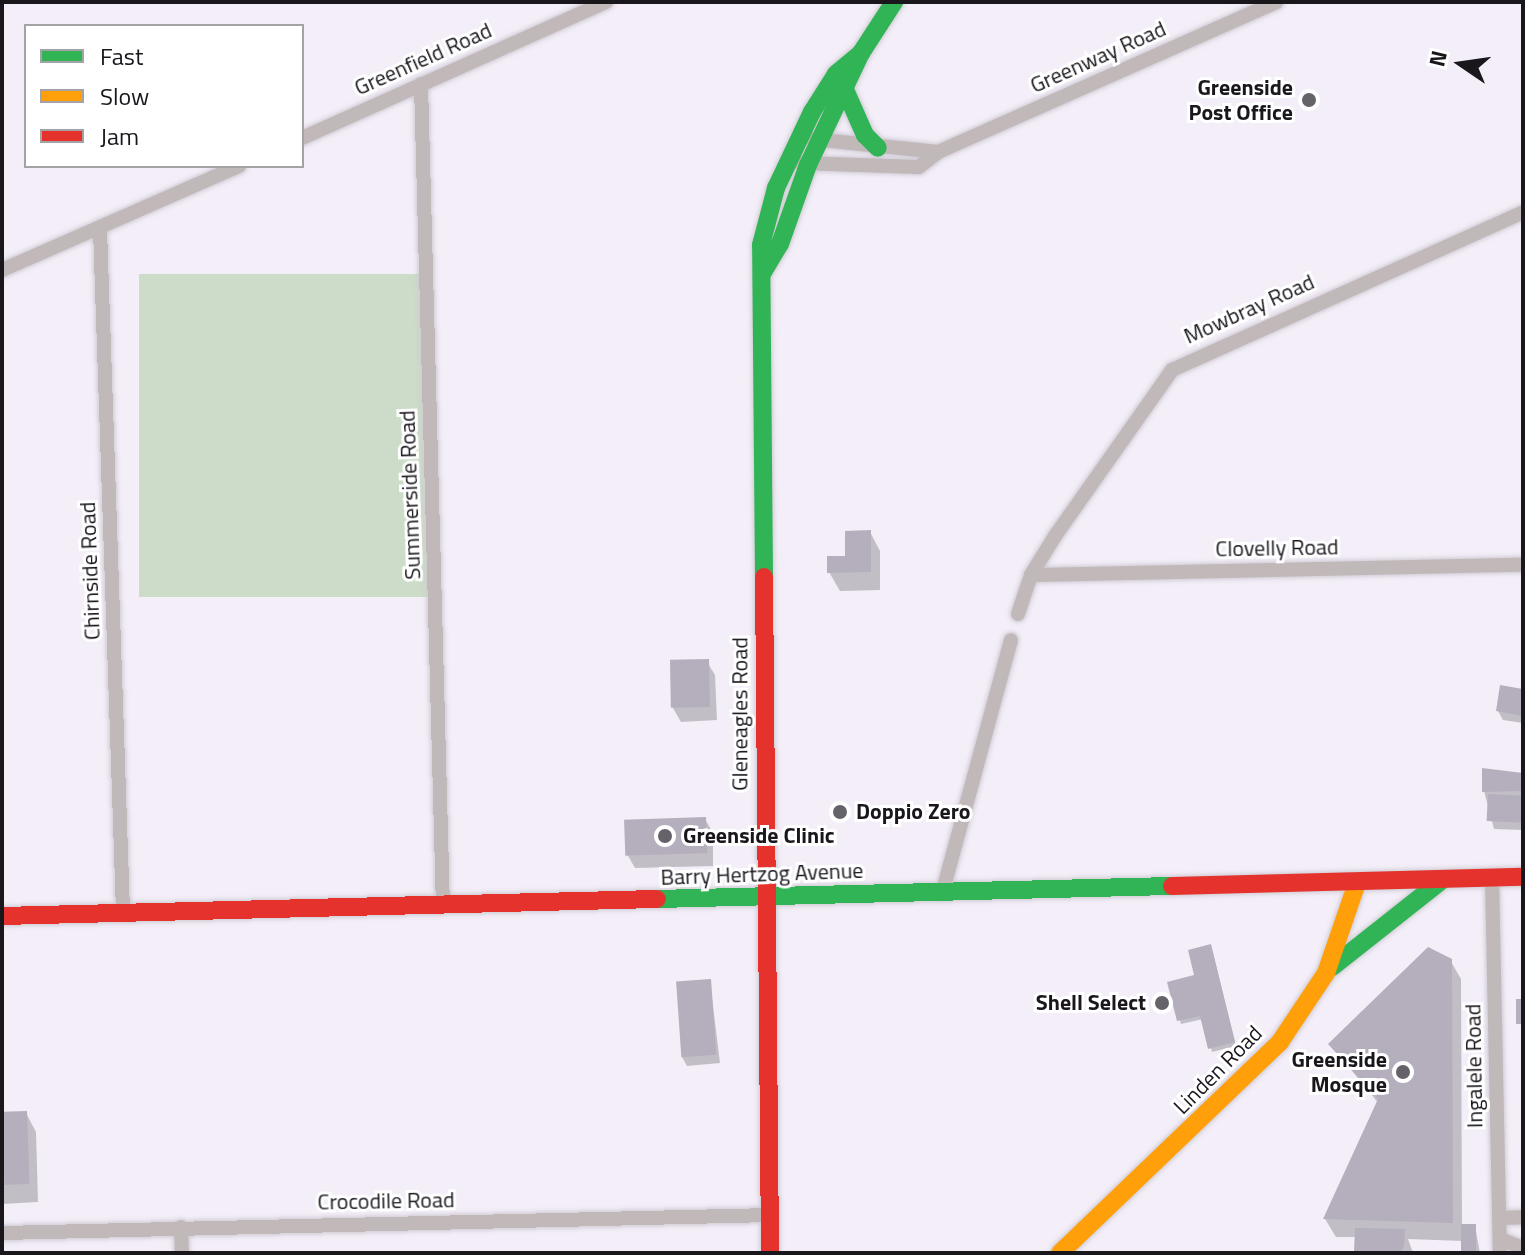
<!DOCTYPE html>
<style>
body{margin:0}
#map{position:relative;width:1525px;height:1255px;overflow:hidden;background:#f3eef8;font-family:"Titillium Web",sans-serif}
div>[style]{position:absolute}
.green>*{inset:0;background:#ccdcc8;transform-origin:0 0}
.shadow>*{inset:0;background:#0003}
.building>*{inset:0;background:#b5aebc;transform-origin:0 0}
.roads{filter:drop-shadow(0 0 2px #d0ccd4) drop-shadow(0 0 2px #d0ccd4)}
.street>*{height:14px;margin:-7px;padding:0 7px;transform-origin:7px;border-radius:7px;background:#c1b8ba}
.fast>*{height:18px;margin:-9px;padding:0 9px;transform-origin:9px;border-radius:9px;background:#30b455}
.slow>*{height:18px;margin:-9px;padding:0 9px;transform-origin:9px;border-radius:9px;background:#ff9f0a}
.jam>*{height:18px;margin:-9px;padding:0 9px;transform-origin:9px;border-radius:9px;background:#e5322d}
.dots>*{width:22px;height:22px;translate:-50% -50%;box-sizing:border-box;border:4px solid #fff;border-radius:50%}
span{translate:-50% -50%;white-space:nowrap;text-align:center;line-height:1.15;-webkit-text-stroke:6px #fff;paint-order:stroke}
.street-label{font-size:22px;color:#19161c}
.poi-label{font-size:22px;color:#19161c;font-weight:700}
.right{translate:-100% -50%;text-align:right}
.left{translate:0 -50%;text-align:left}
.frame{position:absolute;inset:0;border:4px solid #19161c;pointer-events:none}
.legend{position:absolute;left:24px;top:24px;width:280px;height:144px;box-sizing:border-box;background:#fff;border:2px solid #a3a2a4;margin:0;padding:10px 14px;list-style:none;font-size:24px;color:#19161c}
.legend li{display:flex;align-items:center;gap:16px;height:40px}
.legend b{width:40px;border:2px solid #a3a2a4}
.north{position:absolute;left:1421px;top:24px;width:80px;height:80px;-webkit-text-stroke:6px #fff;paint-order:stroke;rotate:283deg;font-size:22px;font-weight:700;line-height:32px;text-align:center;color:#19161c}
.north::after{content:'';display:block;margin:auto;width:28px;height:36px;background:#19161c;clip-path:polygon(50% 0,100% 100%,50% 72%,0 100%)}
</style>
<div id="map">
<div class="green">
<i style="left:428px;top:274px;width:323px;height:289px;rotate:90deg"></i>
</div>
<div class="shadow">
<i style="clip-path:polygon(870px 532px,880px 551px,880px 590px,840px 591px,829px 572px)"></i>
<i style="clip-path:polygon(707px 662px,715px 675px,717px 720px,681px 722px,673px 708px)"></i>
<i style="clip-path:polygon(1523px 691px,1523px 723px,1503px 720px,1498px 711px)"></i>
<i style="clip-path:polygon(1523px 774px,1523px 830px,1494px 829px,1484px 791px)"></i>
<i style="clip-path:polygon(705px 819px,713px 833px,713px 866px,635px 868px,627px 854px)"></i>
<i style="clip-path:polygon(1212px 950px,1236px 1046px,1212px 1052px,1203px 1019px,1181px 1024px,1170px 983px,1197px 976px)"></i>
<i style="clip-path:polygon(1450px 960px,1461px 979px,1462px 1226px,1475px 1226px,1480px 1253px,1463px 1253px,1463px 1241px,1408px 1239px,1413px 1253px,1357px 1253px,1356px 1237px,1336px 1237px,1325px 1219px,1379px 1104px,1331px 1045px)"></i>
<i style="clip-path:polygon(710px 981px,720px 1063px,687px 1066px,682px 1057px)"></i>
<i style="clip-path:polygon(26px 1113px,36px 1132px,38px 1202px,2px 1204px,2px 1115px)"></i>
</div>
<div class="building">
<i style="clip-path:polygon(871px 530px,871px 572px,827px 573px,827px 556px,845px 556px,845px 531px)"></i>
<i style="left:709px;top:659px;width:48px;height:39px;rotate:89deg"></i>
<i style="clip-path:polygon(1500px 685px,1523px 689px,1523px 716px,1496px 711px)"></i>
<i style="clip-path:polygon(1482px 768px,1523px 773px,1523px 791px,1482px 792px)"></i>
<i style="left:1488px;top:794px;width:35px;height:27px;rotate:3deg"></i>
<i style="left:706px;top:817px;width:36px;height:82px;rotate:88deg"></i>
<i style="clip-path:polygon(1211px 944px,1235px 1042px,1208px 1049px,1200px 1016px,1177px 1021px,1167px 982px,1194px 975px,1188px 950px)"></i>
<i style="clip-path:polygon(1428px 947px,1452px 959px,1453px 1223px,1323px 1219px,1378px 1099px,1328px 1044px)"></i>
<i style="left:711px;top:979px;width:76px;height:35px;rotate:86deg"></i>
<i style="left:1516px;top:999px;width:7px;height:25px"></i>
<i style="left:27px;top:1111px;width:73px;height:25px;rotate:88deg"></i>
<i style="left:1461px;top:1224px;width:15px;height:29px"></i>
<i style="clip-path:polygon(1355px 1228px,1405px 1229px,1404px 1246px,1400px 1253px,1354px 1252px)"></i>
</div>
<div class="roads">
<div class="street">
<i style="left:421px;top:84px;width:821px;rotate:88.47deg"></i>
<i style="left:302px;top:138px;width:333px;rotate:-24.1deg"></i>
<i style="left:812px;top:139px;width:127px;rotate:5.9deg"></i>
<i style="left:800px;top:163px;width:119px;rotate:1.9deg"></i>
<i style="left:919px;top:167px;width:24px;rotate:-38deg"></i>
<i style="left:938px;top:152px;width:370px;rotate:-23.9deg"></i>
<i style="left:100px;top:229px;width:683px;rotate:88.07deg"></i>
<i style="left:2px;top:270px;width:259px;rotate:-23.7deg"></i>
<i style="left:1031px;top:575px;width:492px;rotate:-1.2deg"></i>
<i style="left:1018px;top:614px;width:41px;rotate:-71.6deg"></i>
<i style="left:1031px;top:575px;width:46px;rotate:-58.4deg"></i>
<i style="left:1055px;top:536px;width:203px;rotate:-54.8deg"></i>
<i style="left:1172px;top:370px;width:385px;rotate:-24.2deg"></i>
<i style="left:1492px;top:878px;width:375px;rotate:88.8deg"></i>
<i style="left:942px;top:894px;width:263px;rotate:-74.8deg"></i>
<i style="left:1499px;top:1218px;width:24px;rotate:-2deg"></i>
<i style="left:181px;top:1227px;width:26px;rotate:88deg"></i>
<i style="left:2px;top:1233px;width:768px;rotate:-1.34deg"></i>
<i style="left:1500px;top:1239px;width:25px;rotate:21deg"></i>
</div>
<div class="fast">
<i style="left:846px;top:92px;width:47px;rotate:66.2deg"></i>
<i style="left:865px;top:135px;width:18px;rotate:45deg"></i>
<i style="left:763px;top:272px;width:33px;rotate:-59deg"></i>
<i style="left:780px;top:244px;width:84px;rotate:-70.5deg"></i>
<i style="left:808px;top:165px;width:124px;rotate:-64.7deg"></i>
<i style="left:861px;top:53px;width:61px;rotate:-57.1deg"></i>
<i style="left:764px;top:577px;width:332px;rotate:-90.5deg"></i>
<i style="left:761px;top:245px;width:59px;rotate:-75.3deg"></i>
<i style="left:776px;top:188px;width:84px;rotate:-64.7deg"></i>
<i style="left:812px;top:112px;width:45px;rotate:-57.7deg"></i>
<i style="left:836px;top:74px;width:33px;rotate:-40deg"></i>
<i style="left:657px;top:899px;width:515px;rotate:-1.45deg"></i>
<i style="left:1332px;top:967px;width:140px;rotate:-38.3deg"></i>
</div>
<div class="slow">
<i style="left:1060px;top:1253px;width:305px;rotate:-43.8deg"></i>
<i style="left:1280px;top:1042px;width:83px;rotate:-56.3deg"></i>
<i style="left:1326px;top:973px;width:95px;rotate:-71deg"></i>
</div>
<div class="jam">
<i style="left:764px;top:577px;width:676px;rotate:89.49deg"></i>
<i style="left:1172px;top:886px;width:351px;rotate:-1.5deg"></i>
<i style="left:2px;top:916px;width:655px;rotate:-1.49deg"></i>
</div>
</div>
<div class="dots">
<i style="left:1309px;top:100px;background:#656269"></i>
<i style="left:840px;top:812px;background:#656269"></i>
<i style="left:665px;top:836px;background:#656269"></i>
<i style="left:1162px;top:1003px;background:#656269"></i>
<i style="left:1403px;top:1072px;background:#656269"></i>
</div>
<div class="street-label">
<span style="left:1098px;top:57px;rotate:-24deg">Greenway Road</span>
<span style="left:423px;top:59px;rotate:-24deg">Greenfield Road</span>
<span style="left:1249px;top:309px;rotate:-24deg">Mowbray Road</span>
<span style="left:410px;top:495px;rotate:-92deg">Summerside Road</span>
<span style="left:1277px;top:548px;rotate:-1deg">Clovelly Road</span>
<span style="left:90px;top:571px;rotate:-92deg">Chirnside Road</span>
<span style="left:740px;top:714px;rotate:-90deg">Gleneagles Road</span>
<span style="left:762px;top:874px;rotate:-2deg">Barry Hertzog Avenue</span>
<span style="left:1474px;top:1066px;rotate:-91deg">Ingalele Road</span>
<span style="left:1218px;top:1070px;rotate:-45deg">Linden Road</span>
<span style="left:386px;top:1201px;rotate:-1deg">Crocodile Road</span>
</div>
<div class="poi-label">
<span class="right" style="left:1293px;top:100px">Greenside<br>Post Office</span>
<span class="left" style="left:856px;top:812px">Doppio Zero</span>
<span class="left" style="left:683px;top:836px">Greenside Clinic</span>
<span class="right" style="left:1146px;top:1003px">Shell Select</span>
<span class="right" style="left:1387px;top:1072px">Greenside<br>Mosque</span>
</div>
<div class="frame"></div>
<ul class="legend">
<li><b style="height:10px;background:#30b455"></b>Fast</li>
<li><b style="height:10px;background:#ff9f0a"></b>Slow</li>
<li><b style="height:10px;background:#e5322d"></b>Jam</li>
</ul>
<div class="north">N</div>
</div>
